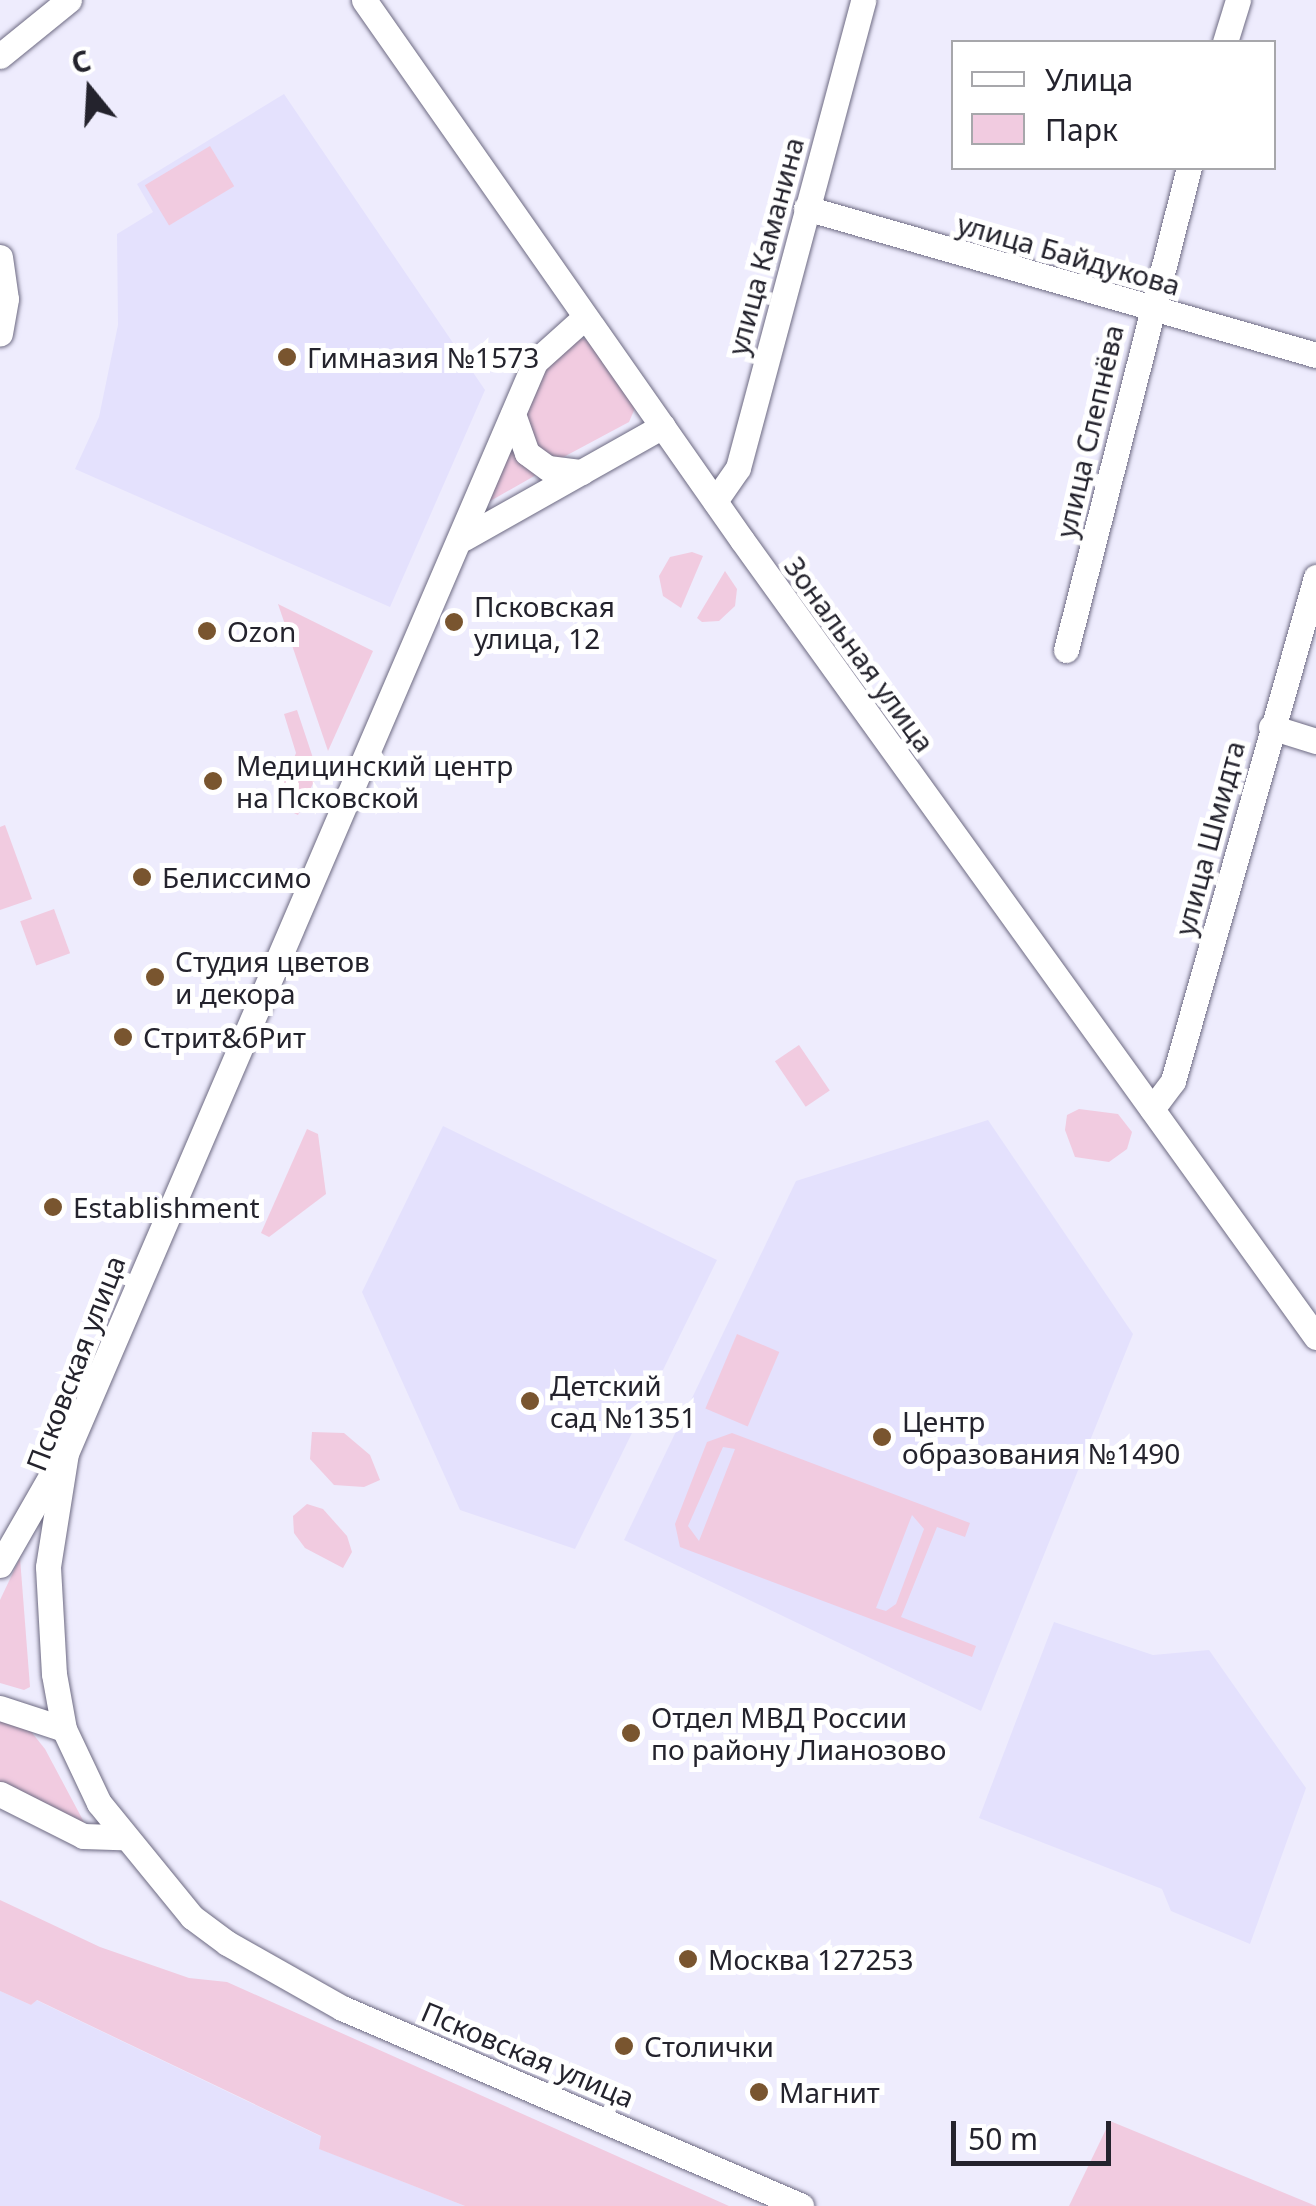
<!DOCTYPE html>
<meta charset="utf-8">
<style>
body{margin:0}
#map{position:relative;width:1316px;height:2206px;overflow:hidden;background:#eeecfd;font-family:"Noto Sans",sans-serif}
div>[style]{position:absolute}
.built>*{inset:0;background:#e4e1fd}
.green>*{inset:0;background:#f1cbe0;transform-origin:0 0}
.roads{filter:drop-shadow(0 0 2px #6d6a82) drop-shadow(0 0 2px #6d6a82)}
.minor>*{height:25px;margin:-12.5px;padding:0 12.5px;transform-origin:12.5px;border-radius:12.5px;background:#fff}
.dots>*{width:28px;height:28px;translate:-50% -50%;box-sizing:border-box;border:5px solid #fff;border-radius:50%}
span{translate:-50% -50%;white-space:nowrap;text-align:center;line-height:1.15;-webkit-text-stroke:10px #fff;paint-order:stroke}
.street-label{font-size:28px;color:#24232d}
.poi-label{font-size:28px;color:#24232d}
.left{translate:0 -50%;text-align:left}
.legend{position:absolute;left:951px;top:40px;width:325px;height:130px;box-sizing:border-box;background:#fff;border:2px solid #a7a7ab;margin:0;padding:12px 18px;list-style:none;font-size:30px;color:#24232d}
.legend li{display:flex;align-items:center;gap:20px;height:50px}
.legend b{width:50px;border:2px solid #a7a7ab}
.north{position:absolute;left:40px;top:40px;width:100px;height:100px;-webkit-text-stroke:8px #fff;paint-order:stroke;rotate:342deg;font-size:28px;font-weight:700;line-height:40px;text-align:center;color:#24232d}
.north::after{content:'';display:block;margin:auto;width:35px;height:45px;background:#24232d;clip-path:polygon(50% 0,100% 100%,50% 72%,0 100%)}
.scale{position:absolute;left:951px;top:2121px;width:160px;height:45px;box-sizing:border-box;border:5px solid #24232d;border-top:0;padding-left:12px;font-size:30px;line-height:35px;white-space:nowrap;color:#24232d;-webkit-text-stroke:8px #fff;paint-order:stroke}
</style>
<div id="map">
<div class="built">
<i style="clip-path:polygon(284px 94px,485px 390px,390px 607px,75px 469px,99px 417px,118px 325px,117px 234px,153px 212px,137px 184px)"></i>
<i style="clip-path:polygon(988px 1120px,1133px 1334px,981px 1711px,624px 1540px,796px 1181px)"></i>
<i style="clip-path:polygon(443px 1126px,717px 1260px,575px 1549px,460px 1510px,362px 1292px)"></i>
<i style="clip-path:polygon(1054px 1622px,1153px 1655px,1209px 1650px,1306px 1788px,1250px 1944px,1171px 1911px,1162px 1889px,979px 1818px)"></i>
<i style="clip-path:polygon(0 1991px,31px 2005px,36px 2000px,322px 2137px,320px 2149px,465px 2206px,0 2206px)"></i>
</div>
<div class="green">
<i style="left:210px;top:146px;width:47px;height:76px;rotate:59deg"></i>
<i style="clip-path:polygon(577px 338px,591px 340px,635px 408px,629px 422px,558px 460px,535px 447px,522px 414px,552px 353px)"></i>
<i style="clip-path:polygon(509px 443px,519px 459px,543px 471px,485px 504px)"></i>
<i style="clip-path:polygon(692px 552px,703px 556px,681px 608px,663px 596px,659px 576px,670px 557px)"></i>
<i style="clip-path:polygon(725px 571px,737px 589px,735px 606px,719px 621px,702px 622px,697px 618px)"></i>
<i style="clip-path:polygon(278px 604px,373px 651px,328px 751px)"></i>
<i style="clip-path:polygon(297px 710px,318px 773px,298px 815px,275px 804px,296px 753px,284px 714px)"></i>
<i style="clip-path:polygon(5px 825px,32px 899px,0 910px,0 827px)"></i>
<i style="left:54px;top:909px;width:47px;height:36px;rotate:70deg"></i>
<i style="left:799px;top:1045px;width:55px;height:29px;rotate:56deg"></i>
<i style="clip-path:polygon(1079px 1109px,1118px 1114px,1132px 1132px,1127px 1149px,1109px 1162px,1075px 1157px,1065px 1130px,1067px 1115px)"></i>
<i style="clip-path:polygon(307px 1129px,318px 1134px,326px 1194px,269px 1237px,261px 1233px)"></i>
<i style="left:737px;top:1334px;width:46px;height:81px;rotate:23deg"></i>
<i style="clip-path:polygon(312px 1432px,344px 1433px,370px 1455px,380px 1480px,364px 1487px,334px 1485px,310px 1459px)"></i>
<i style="clip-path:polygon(evenodd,732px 1433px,970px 1523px,965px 1537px,937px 1527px,901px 1617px,976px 1646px,972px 1657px,680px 1547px,675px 1524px,707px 1442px,732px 1433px,723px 1447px,735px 1449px,699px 1541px,688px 1526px,723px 1447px,732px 1433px,912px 1515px,924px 1529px,896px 1604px,886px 1611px,876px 1608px,912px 1515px)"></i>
<i style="clip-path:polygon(307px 1504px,323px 1509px,347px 1536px,352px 1552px,343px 1568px,305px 1548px,294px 1533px,293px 1516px)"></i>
<i style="clip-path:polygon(20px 1558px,30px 1687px,24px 1690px,0 1683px,0 1600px)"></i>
<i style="clip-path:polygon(0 1714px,25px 1724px,45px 1749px,85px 1824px,0 1783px)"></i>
<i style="clip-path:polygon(0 1900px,100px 1947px,189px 1978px,227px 1982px,729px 2206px,465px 2206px,319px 2149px,321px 2136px,37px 2000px,31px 2005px,0 1991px)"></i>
<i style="clip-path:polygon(1110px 2121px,1316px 2206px,1069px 2206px)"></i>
</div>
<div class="roads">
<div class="minor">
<i style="left:364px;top:0;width:659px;rotate:55.01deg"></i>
<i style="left:742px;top:540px;width:982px;rotate:54.24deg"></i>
<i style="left:1225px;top:42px;width:44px;rotate:-72.8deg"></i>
<i style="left:0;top:56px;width:89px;rotate:-39.1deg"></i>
<i style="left:806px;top:208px;width:531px;rotate:16.08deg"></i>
<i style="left:0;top:257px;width:42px;rotate:81.9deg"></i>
<i style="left:6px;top:299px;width:35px;rotate:100deg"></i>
<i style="left:585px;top:317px;width:67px;rotate:138deg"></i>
<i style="left:535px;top:362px;width:1188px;rotate:113.26deg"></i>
<i style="left:66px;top:1453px;width:115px;rotate:99deg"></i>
<i style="left:48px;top:1567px;width:107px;rotate:86.8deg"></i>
<i style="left:54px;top:1674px;width:56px;rotate:79.7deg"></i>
<i style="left:64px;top:1729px;width:82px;rotate:64.7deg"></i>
<i style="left:99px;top:1803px;width:147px;rotate:50.8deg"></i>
<i style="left:192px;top:1917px;width:44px;rotate:36.6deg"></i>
<i style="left:227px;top:1943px;width:132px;rotate:29.5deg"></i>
<i style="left:342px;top:2008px;width:500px;rotate:23.3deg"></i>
<i style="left:513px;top:414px;width:41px;rotate:70.3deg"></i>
<i style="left:527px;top:453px;width:26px;rotate:36deg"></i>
<i style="left:548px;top:468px;width:34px;rotate:7deg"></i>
<i style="left:715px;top:501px;width:40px;rotate:-55.1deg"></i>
<i style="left:738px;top:468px;width:484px;rotate:-75deg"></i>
<i style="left:464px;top:538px;width:228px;rotate:-29.4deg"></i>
<i style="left:1066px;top:650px;width:497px;rotate:-75.7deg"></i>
<i style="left:1271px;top:727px;width:47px;rotate:17.3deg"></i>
<i style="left:1152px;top:1109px;width:35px;rotate:-53deg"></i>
<i style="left:1173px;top:1081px;width:524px;rotate:-74.16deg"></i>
<i style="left:0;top:1565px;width:111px;rotate:-60.2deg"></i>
<i style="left:0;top:1708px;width:67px;rotate:18.2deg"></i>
<i style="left:0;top:1794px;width:93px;rotate:26.8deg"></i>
<i style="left:83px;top:1836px;width:38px;rotate:2deg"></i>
</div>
</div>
<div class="dots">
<i style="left:287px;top:357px;background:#79552f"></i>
<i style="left:454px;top:622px;background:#79552f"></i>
<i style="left:207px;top:631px;background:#79552f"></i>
<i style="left:213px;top:781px;background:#79552f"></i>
<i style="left:142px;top:877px;background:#79552f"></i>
<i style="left:155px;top:977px;background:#79552f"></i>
<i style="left:123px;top:1037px;background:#79552f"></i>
<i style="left:53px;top:1207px;background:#79552f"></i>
<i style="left:530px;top:1401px;background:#79552f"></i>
<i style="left:882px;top:1437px;background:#79552f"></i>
<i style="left:631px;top:1733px;background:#79552f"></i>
<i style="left:688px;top:1959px;background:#79552f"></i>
<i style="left:624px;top:2046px;background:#79552f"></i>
<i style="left:759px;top:2092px;background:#79552f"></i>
</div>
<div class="street-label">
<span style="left:765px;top:246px;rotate:-75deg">улица Каманина</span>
<span style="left:1069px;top:254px;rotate:16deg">улица Байдукова</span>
<span style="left:1089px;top:431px;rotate:-77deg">улица Слепнёва</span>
<span style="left:860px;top:654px;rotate:54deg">Зональная улица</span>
<span style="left:1209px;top:838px;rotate:-75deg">улица Шмидта</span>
<span style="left:75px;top:1363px;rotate:-69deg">Псковская улица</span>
<span style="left:528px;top:2054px;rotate:23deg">Псковская улица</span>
</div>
<div class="poi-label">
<span class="left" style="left:307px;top:357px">Гимназия №1573</span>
<span class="left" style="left:474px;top:622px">Псковская<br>улица, 12</span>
<span class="left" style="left:227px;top:631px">Ozon</span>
<span class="left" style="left:236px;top:781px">Медицинский центр<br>на Псковской</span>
<span class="left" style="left:162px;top:877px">Белиссимо</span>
<span class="left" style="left:175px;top:977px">Студия цветов<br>и декора</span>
<span class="left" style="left:143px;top:1037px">Стрит&amp;бРит</span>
<span class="left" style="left:73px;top:1207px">Establishment</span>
<span class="left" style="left:550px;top:1401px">Детский<br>сад №1351</span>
<span class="left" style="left:902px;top:1437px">Центр<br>образования №1490</span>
<span class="left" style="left:651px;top:1733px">Отдел МВД России<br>по району Лианозово</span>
<span class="left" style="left:708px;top:1959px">Москва 127253</span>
<span class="left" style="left:644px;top:2046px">Столички</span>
<span class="left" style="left:779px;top:2092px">Магнит</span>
</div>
<ul class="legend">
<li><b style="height:12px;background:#fff"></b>Улица</li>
<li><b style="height:28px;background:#f1cbe0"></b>Парк</li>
</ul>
<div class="north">С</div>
<div class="scale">50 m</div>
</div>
